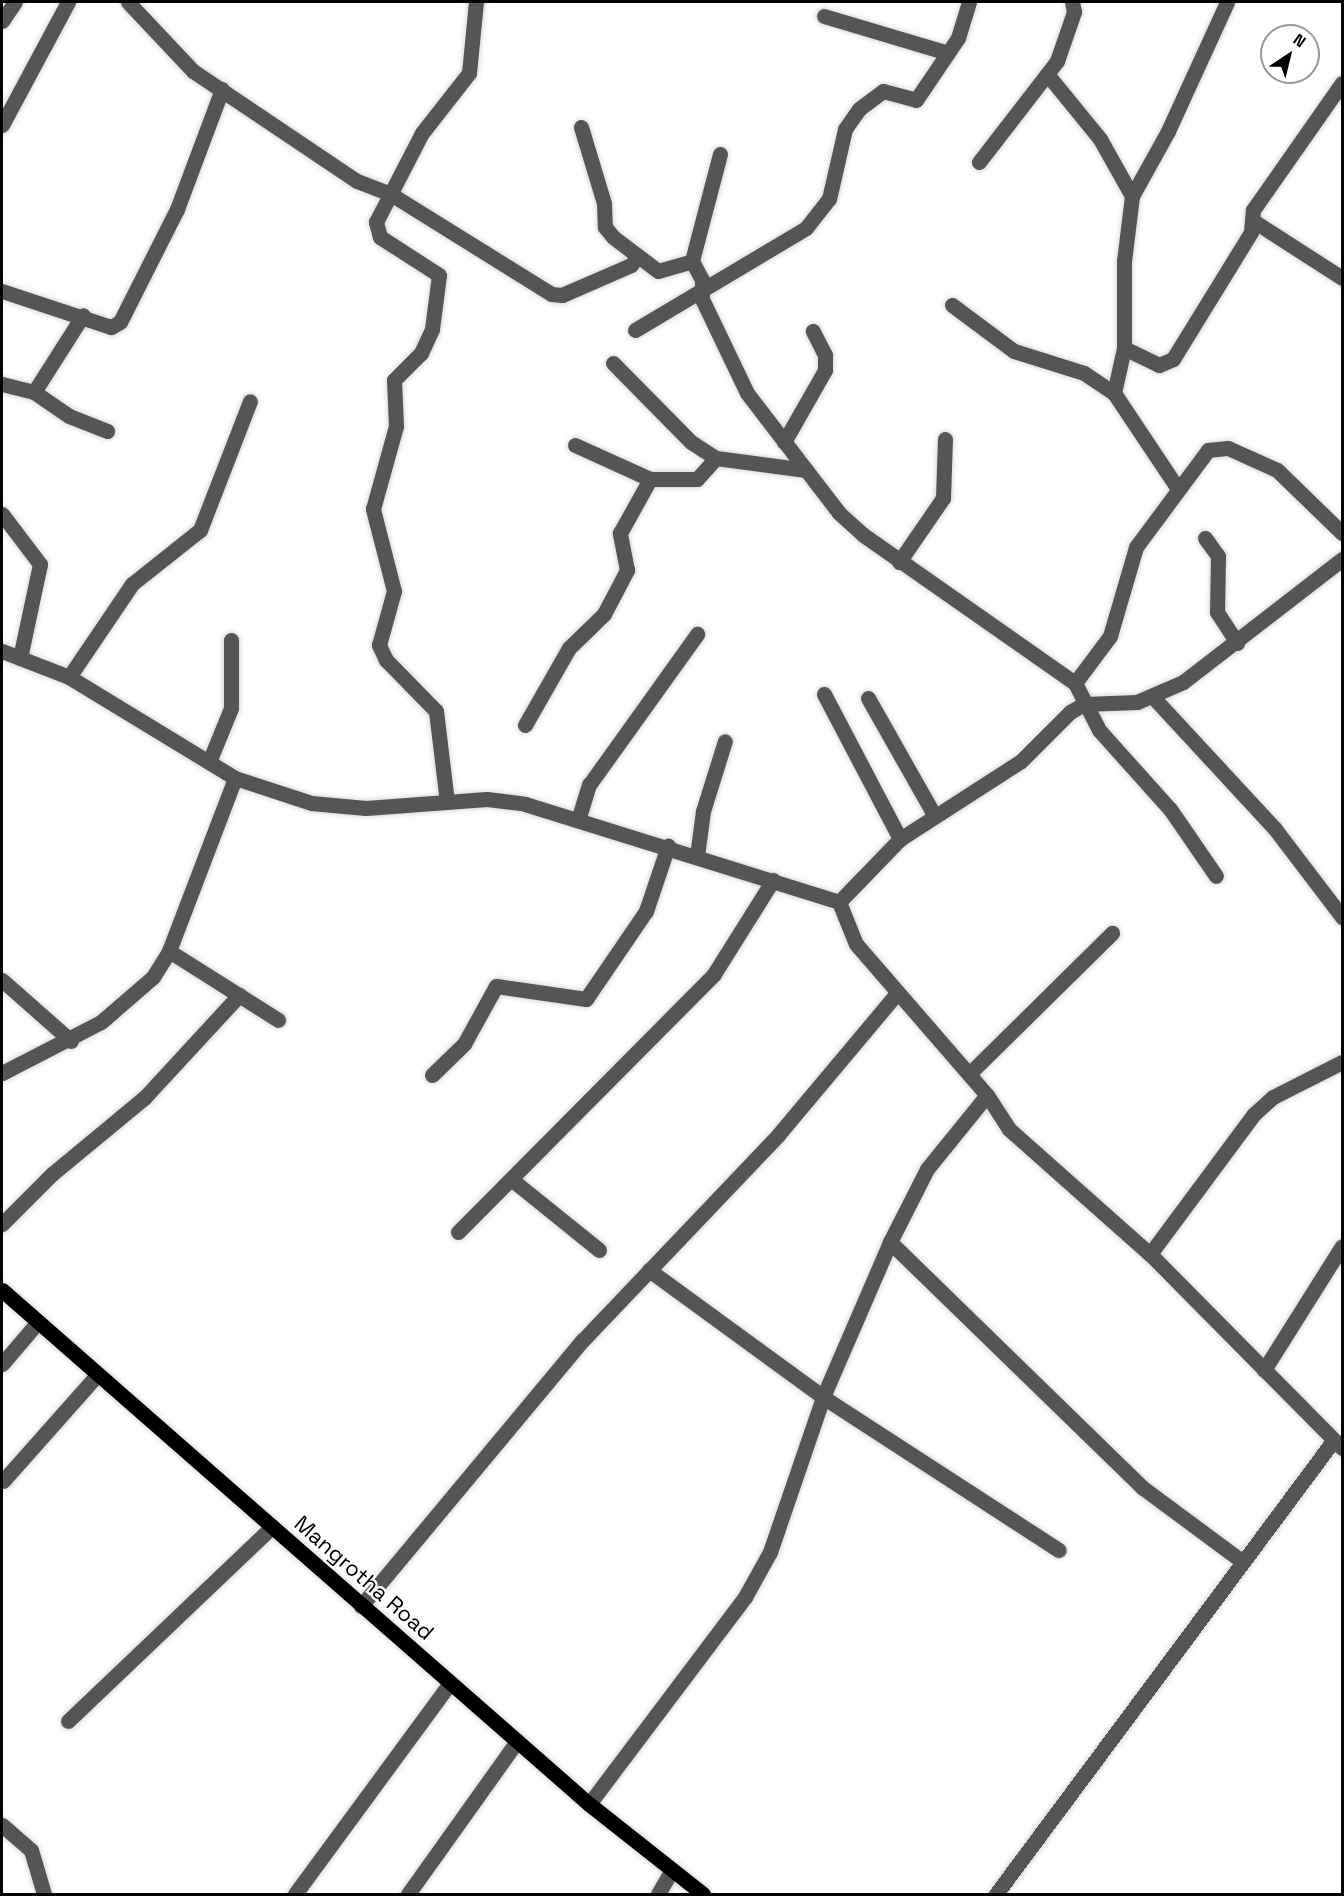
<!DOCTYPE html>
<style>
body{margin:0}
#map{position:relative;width:1344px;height:1896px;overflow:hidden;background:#fff;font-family:"Space Grotesk",sans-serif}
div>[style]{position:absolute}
.roads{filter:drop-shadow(0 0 2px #dbdbdb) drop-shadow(0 0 2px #dbdbdb)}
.minor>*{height:15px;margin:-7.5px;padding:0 7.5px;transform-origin:7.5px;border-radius:7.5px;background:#555}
.major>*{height:15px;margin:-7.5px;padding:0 7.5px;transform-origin:7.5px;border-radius:7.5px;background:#000}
span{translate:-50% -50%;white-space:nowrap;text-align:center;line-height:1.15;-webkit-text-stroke:4.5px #fff;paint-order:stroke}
.street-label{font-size:22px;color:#000}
.frame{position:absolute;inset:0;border:3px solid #000;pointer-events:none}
.north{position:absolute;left:1260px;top:24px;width:60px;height:60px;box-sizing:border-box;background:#fff;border:2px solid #999;border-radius:50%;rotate:35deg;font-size:16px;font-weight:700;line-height:24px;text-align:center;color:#000}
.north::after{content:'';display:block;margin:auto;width:21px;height:27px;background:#000;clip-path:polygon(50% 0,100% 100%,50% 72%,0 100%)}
</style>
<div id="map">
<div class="roads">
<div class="minor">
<i style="left:128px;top:2px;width:95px;rotate:46.7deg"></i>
<i style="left:193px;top:71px;width:197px;rotate:33.9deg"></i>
<i style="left:357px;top:181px;width:34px;rotate:21deg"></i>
<i style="left:389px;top:193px;width:191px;rotate:31.9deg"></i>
<i style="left:551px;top:294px;width:11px;rotate:5deg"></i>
<i style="left:562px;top:295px;width:75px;rotate:-23.5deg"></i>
<i style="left:631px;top:265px;width:11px;rotate:-52deg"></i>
<i style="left:824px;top:16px;width:129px;rotate:16.6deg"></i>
<i style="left:2px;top:21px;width:23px;rotate:-56deg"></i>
<i style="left:1047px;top:74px;width:84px;rotate:50.8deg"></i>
<i style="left:1100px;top:139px;width:65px;rotate:60.7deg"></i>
<i style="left:1132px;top:196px;width:65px;rotate:97deg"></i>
<i style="left:1124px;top:261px;width:87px;rotate:90deg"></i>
<i style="left:1124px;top:348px;width:46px;rotate:102.5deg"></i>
<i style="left:2px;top:125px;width:140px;rotate:-61.8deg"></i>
<i style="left:581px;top:127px;width:79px;rotate:73.2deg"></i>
<i style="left:604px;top:203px;width:24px;rotate:88deg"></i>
<i style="left:605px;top:227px;width:13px;rotate:51deg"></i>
<i style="left:613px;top:237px;width:56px;rotate:37.1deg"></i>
<i style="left:658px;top:271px;width:35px;rotate:-16deg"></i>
<i style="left:720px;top:154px;width:111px;rotate:104.7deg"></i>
<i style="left:692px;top:261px;width:21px;rotate:62deg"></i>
<i style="left:702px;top:280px;width:19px;rotate:90deg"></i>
<i style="left:702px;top:299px;width:104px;rotate:64.4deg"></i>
<i style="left:747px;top:393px;width:151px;rotate:52.5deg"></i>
<i style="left:839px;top:513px;width:31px;rotate:42deg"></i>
<i style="left:862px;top:534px;width:260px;rotate:35deg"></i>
<i style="left:1075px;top:683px;width:53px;rotate:62.9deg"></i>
<i style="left:1099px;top:730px;width:106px;rotate:48.1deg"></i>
<i style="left:1170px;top:809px;width:81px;rotate:55.5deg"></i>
<i style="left:979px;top:162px;width:128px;rotate:-52.3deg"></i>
<i style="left:1057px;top:61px;width:52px;rotate:-70.9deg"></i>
<i style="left:1074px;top:12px;width:10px;rotate:-101deg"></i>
<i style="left:1132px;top:196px;width:74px;rotate:-61deg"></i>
<i style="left:1168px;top:131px;width:142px;rotate:-65.4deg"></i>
<i style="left:1252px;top:220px;width:107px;rotate:32.8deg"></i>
<i style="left:2px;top:291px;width:115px;rotate:18.3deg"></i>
<i style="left:111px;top:327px;width:10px;rotate:-29deg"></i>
<i style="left:120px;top:322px;width:127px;rotate:-63.2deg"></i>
<i style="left:177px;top:209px;width:128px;rotate:-69.4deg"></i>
<i style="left:952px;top:305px;width:77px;rotate:36.6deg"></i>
<i style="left:1014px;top:351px;width:73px;rotate:17.4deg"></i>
<i style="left:1084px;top:373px;width:36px;rotate:34deg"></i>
<i style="left:1114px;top:393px;width:112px;rotate:56.3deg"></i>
<i style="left:635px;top:330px;width:199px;rotate:-30.8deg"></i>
<i style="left:806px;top:228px;width:37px;rotate:-52deg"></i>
<i style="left:829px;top:199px;width:72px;rotate:-77.1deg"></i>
<i style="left:845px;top:129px;width:24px;rotate:-55deg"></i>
<i style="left:859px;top:109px;width:30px;rotate:-37deg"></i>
<i style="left:883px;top:91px;width:34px;rotate:15deg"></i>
<i style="left:916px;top:100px;width:75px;rotate:-55.9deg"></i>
<i style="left:958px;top:38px;width:38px;rotate:-73deg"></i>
<i style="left:1124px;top:348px;width:39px;rotate:26deg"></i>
<i style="left:1159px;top:365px;width:15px;rotate:-23deg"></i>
<i style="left:1173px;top:359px;width:149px;rotate:-58.4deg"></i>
<i style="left:1251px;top:232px;width:22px;rotate:-85deg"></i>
<i style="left:1253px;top:210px;width:155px;rotate:-55deg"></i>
<i style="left:613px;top:363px;width:111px;rotate:45.4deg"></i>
<i style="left:691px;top:442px;width:30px;rotate:33deg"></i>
<i style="left:716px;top:458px;width:91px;rotate:7.6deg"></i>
<i style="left:2px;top:384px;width:33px;rotate:14deg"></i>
<i style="left:34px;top:392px;width:42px;rotate:34.4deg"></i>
<i style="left:69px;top:416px;width:41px;rotate:21.5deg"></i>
<i style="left:34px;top:392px;width:91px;rotate:-57.5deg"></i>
<i style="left:784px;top:442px;width:83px;rotate:-60.3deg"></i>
<i style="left:825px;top:370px;width:15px;rotate:-90deg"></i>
<i style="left:825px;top:355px;width:27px;rotate:-117deg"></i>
<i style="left:575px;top:445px;width:82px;rotate:24.4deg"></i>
<i style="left:650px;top:479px;width:47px"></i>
<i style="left:697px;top:479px;width:28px;rotate:-48deg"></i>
<i style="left:2px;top:514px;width:63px;rotate:52.8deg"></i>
<i style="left:40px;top:564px;width:96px;rotate:102deg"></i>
<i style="left:1205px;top:538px;width:22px;rotate:54deg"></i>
<i style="left:1218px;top:556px;width:56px;rotate:91deg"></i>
<i style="left:1217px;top:612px;width:37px;rotate:57deg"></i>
<i style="left:899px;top:562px;width:78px;rotate:-55.5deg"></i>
<i style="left:943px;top:498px;width:59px;rotate:-88.1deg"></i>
<i style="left:2px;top:651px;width:72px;rotate:21.2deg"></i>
<i style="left:69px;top:677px;width:194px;rotate:31.3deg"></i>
<i style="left:235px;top:778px;width:80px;rotate:18.2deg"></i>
<i style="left:311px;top:803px;width:55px;rotate:5.2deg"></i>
<i style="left:366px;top:808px;width:121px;rotate:-4.3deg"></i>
<i style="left:487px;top:799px;width:38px;rotate:7deg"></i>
<i style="left:525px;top:804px;width:329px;rotate:17.3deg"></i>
<i style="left:839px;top:902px;width:45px;rotate:68deg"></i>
<i style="left:856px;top:944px;width:200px;rotate:49.1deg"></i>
<i style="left:987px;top:1095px;width:40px;rotate:57.1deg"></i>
<i style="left:1009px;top:1129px;width:188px;rotate:41.6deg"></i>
<i style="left:1150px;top:1254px;width:273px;rotate:45.3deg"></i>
<i style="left:69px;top:677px;width:112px;rotate:-55.9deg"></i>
<i style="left:132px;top:584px;width:87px;rotate:-38.5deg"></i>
<i style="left:200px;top:530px;width:138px;rotate:-68.8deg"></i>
<i style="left:1075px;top:683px;width:59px;rotate:-53.3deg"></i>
<i style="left:1110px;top:636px;width:93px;rotate:-73.7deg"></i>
<i style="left:1136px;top:547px;width:121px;rotate:-53.4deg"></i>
<i style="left:1208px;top:450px;width:20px;rotate:-6deg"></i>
<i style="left:1228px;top:448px;width:54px;rotate:24.2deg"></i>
<i style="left:1277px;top:470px;width:91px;rotate:44.1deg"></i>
<i style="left:824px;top:694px;width:164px;rotate:62.3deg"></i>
<i style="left:1152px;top:696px;width:181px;rotate:47.2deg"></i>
<i style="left:1275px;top:829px;width:111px;rotate:52.7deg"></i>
<i style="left:868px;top:698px;width:132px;rotate:60.5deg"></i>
<i style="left:525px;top:725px;width:89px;rotate:-60.3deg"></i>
<i style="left:569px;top:648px;width:49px;rotate:-44.2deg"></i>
<i style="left:604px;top:614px;width:50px;rotate:-62.4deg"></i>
<i style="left:627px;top:570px;width:38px;rotate:-101deg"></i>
<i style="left:620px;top:533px;width:62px;rotate:-60.9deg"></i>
<i style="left:209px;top:762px;width:58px;rotate:-67.8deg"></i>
<i style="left:231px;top:708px;width:68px;rotate:-90deg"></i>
<i style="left:447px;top:802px;width:92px;rotate:-96.9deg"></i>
<i style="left:436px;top:711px;width:71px;rotate:-134.4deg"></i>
<i style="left:386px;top:660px;width:17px;rotate:-115deg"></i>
<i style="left:379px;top:645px;width:56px;rotate:-74.5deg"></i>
<i style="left:394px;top:591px;width:85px;rotate:-104.4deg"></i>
<i style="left:373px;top:509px;width:86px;rotate:-74.5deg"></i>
<i style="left:396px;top:426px;width:46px;rotate:-92.5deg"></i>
<i style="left:394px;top:380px;width:38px;rotate:-45deg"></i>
<i style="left:421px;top:353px;width:26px;rotate:-65deg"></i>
<i style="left:432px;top:329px;width:54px;rotate:-82.6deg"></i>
<i style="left:439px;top:275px;width:70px;rotate:-147.2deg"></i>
<i style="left:380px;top:237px;width:16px;rotate:-105deg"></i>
<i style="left:376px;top:222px;width:100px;rotate:-62.7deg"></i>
<i style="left:422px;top:133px;width:76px;rotate:-51.9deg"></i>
<i style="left:469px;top:73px;width:71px;rotate:-84.4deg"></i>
<i style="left:579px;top:817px;width:34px;rotate:-73deg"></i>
<i style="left:589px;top:785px;width:186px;rotate:-54.4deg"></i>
<i style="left:697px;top:856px;width:45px;rotate:-82.4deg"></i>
<i style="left:703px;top:811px;width:73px;rotate:-72.6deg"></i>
<i style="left:839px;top:902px;width:88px;rotate:-45.9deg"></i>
<i style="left:900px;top:839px;width:144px;rotate:-32.8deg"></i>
<i style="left:1021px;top:761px;width:69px;rotate:-45deg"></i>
<i style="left:1070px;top:712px;width:16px;rotate:-30deg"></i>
<i style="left:1084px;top:704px;width:53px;rotate:-2.2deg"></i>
<i style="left:1137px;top:702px;width:50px;rotate:-23.5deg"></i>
<i style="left:1183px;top:682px;width:201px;rotate:-37.7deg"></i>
<i style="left:169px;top:951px;width:129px;rotate:32.3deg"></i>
<i style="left:2px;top:980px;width:92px;rotate:41.5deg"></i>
<i style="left:2px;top:1073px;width:111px;rotate:-27.3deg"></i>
<i style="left:101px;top:1022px;width:69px;rotate:-40.9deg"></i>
<i style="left:153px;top:977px;width:31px;rotate:-58deg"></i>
<i style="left:169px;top:951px;width:185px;rotate:-69.1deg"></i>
<i style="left:969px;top:1074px;width:201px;rotate:-44.6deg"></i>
<i style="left:432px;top:1075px;width:45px;rotate:-44.1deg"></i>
<i style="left:464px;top:1044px;width:66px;rotate:-61.1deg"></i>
<i style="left:496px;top:986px;width:91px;rotate:8.2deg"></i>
<i style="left:586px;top:999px;width:107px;rotate:-55.7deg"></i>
<i style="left:646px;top:911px;width:69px;rotate:-71.3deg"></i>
<i style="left:511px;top:1179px;width:113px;rotate:38.9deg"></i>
<i style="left:2px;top:1224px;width:71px;rotate:-45deg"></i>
<i style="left:52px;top:1174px;width:121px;rotate:-39.6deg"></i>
<i style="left:145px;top:1097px;width:139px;rotate:-47.3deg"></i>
<i style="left:458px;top:1232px;width:363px;rotate:-45.2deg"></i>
<i style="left:714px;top:974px;width:111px;rotate:-57.9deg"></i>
<i style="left:890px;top:1242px;width:353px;rotate:44.2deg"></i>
<i style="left:1143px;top:1488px;width:124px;rotate:36.5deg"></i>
<i style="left:1150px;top:1254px;width:174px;rotate:-53.4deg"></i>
<i style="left:1254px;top:1114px;width:25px;rotate:-42deg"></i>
<i style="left:1273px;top:1097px;width:77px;rotate:-26.9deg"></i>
<i style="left:649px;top:1270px;width:215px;rotate:36.1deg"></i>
<i style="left:823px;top:1397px;width:281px;rotate:33deg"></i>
<i style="left:2px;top:1364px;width:55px;rotate:-49.4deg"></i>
<i style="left:1264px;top:1370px;width:146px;rotate:-57.8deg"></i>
<i style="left:3px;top:1481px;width:143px;rotate:-48.4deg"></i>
<i style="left:361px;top:1606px;width:346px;rotate:-50.2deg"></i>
<i style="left:583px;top:1340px;width:283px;rotate:-46.4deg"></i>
<i style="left:778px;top:1135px;width:185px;rotate:-50deg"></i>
<i style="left:68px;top:1721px;width:282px;rotate:-43.6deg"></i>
<i style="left:589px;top:1804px;width:259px;rotate:-53deg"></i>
<i style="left:745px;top:1597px;width:51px;rotate:-60.9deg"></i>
<i style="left:770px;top:1552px;width:164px;rotate:-71.1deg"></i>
<i style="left:823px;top:1397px;width:169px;rotate:-66.6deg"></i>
<i style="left:890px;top:1242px;width:82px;rotate:-63.1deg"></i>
<i style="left:927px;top:1169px;width:95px;rotate:-51deg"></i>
<i style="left:2px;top:1825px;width:38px;rotate:41deg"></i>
<i style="left:31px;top:1850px;width:46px;rotate:73.5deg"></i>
<i style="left:295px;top:1894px;width:262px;rotate:-53.7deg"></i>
<i style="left:408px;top:1894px;width:188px;rotate:-54.5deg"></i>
<i style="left:658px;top:1894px;width:28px;rotate:-60deg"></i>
<i style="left:996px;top:1894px;width:565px;rotate:-53.35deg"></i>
</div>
<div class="major">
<i style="left:2px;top:1290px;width:780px;rotate:41.21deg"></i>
<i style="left:589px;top:1804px;width:145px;rotate:38.3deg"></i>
</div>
</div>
<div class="street-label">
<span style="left:364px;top:1578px;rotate:41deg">Mangrotha Road</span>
</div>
<div class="frame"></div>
<div class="north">N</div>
</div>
